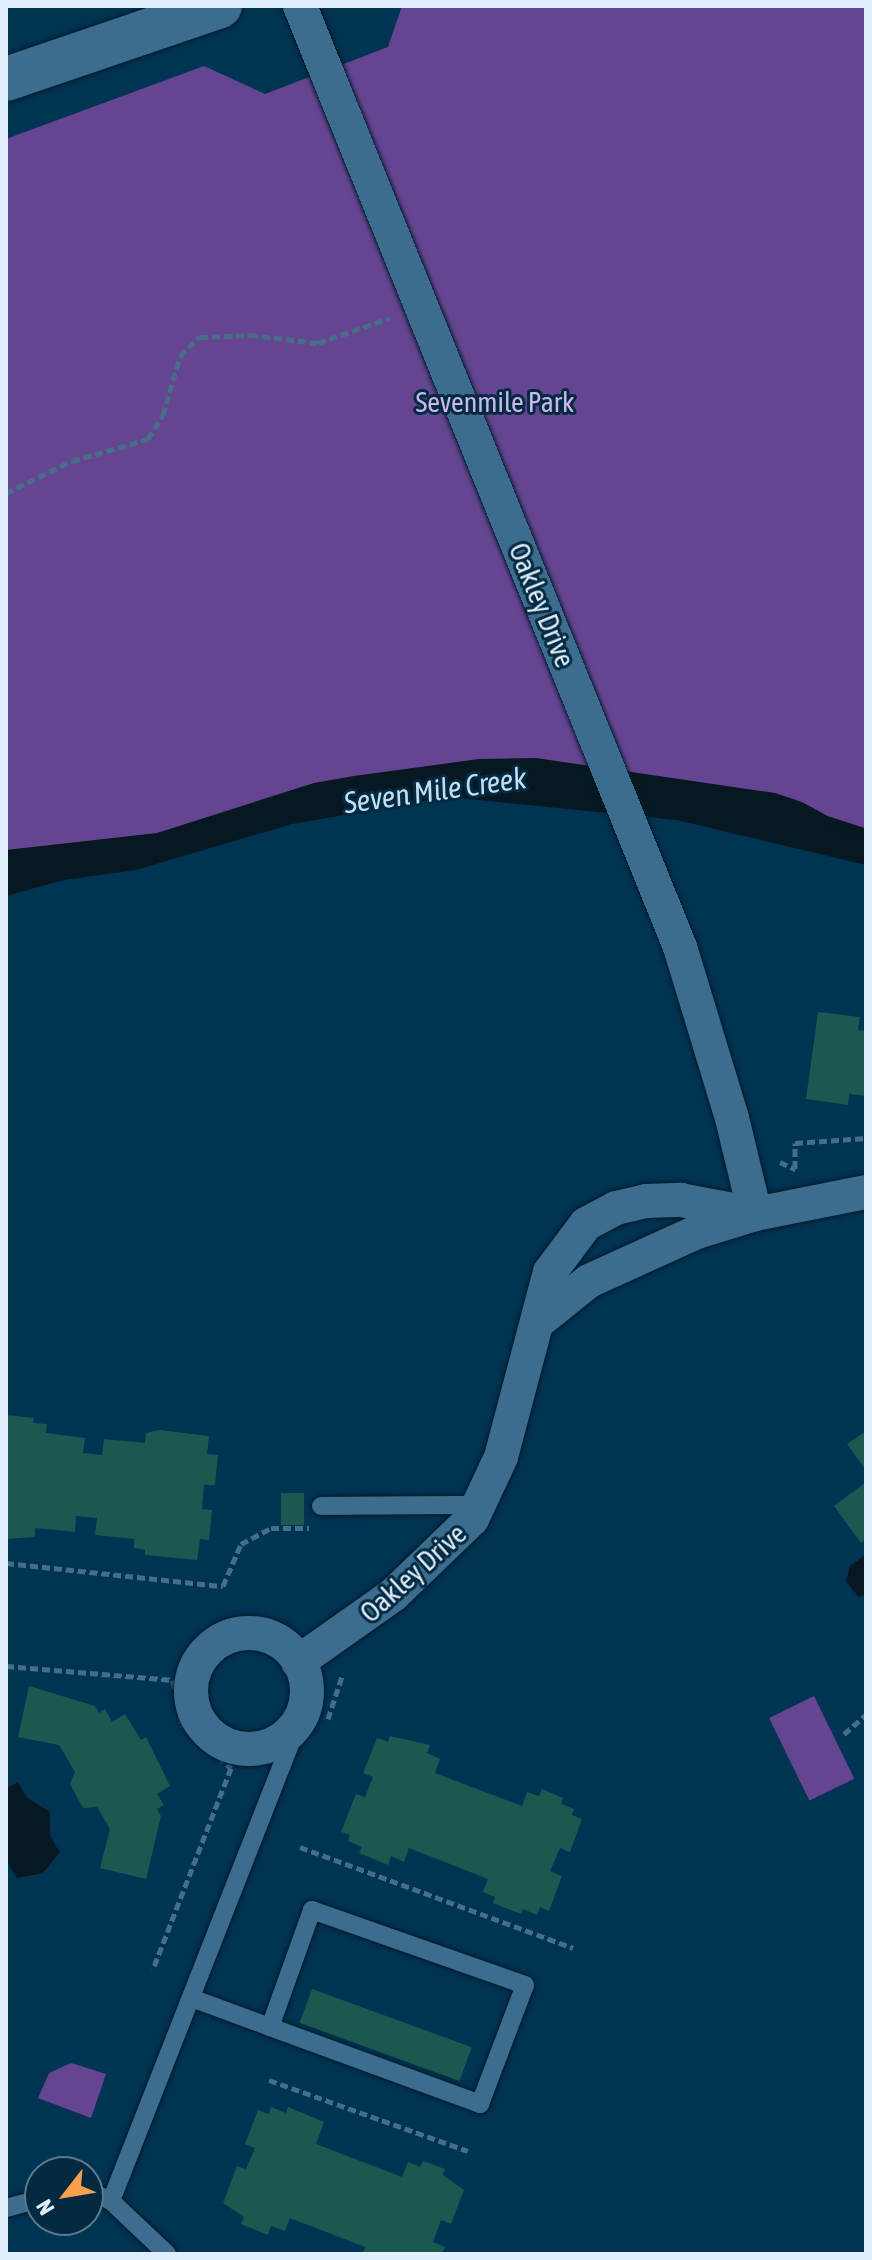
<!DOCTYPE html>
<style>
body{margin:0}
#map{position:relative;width:872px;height:2260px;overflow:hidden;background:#003453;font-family:"Asap Condensed",sans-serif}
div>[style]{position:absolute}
.green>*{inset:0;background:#654591;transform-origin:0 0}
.water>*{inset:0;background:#081823}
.stream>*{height:10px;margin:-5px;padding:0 5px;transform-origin:5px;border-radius:5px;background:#081823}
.building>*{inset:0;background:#1b5950;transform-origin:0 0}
.path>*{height:5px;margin-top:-2.5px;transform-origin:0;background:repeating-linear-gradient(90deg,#456e87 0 8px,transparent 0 12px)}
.roads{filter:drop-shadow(0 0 2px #021b2b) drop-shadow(0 0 2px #021b2b)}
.lane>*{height:18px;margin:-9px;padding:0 9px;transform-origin:9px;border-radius:9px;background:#3c6c8e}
.street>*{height:34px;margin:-17px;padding:0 17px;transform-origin:17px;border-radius:17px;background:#3c6c8e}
.street>.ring{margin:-17px;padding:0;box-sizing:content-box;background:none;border:34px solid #3c6c8e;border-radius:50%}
.secondary>*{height:44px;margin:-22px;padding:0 22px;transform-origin:22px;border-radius:22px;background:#3c6c8e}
span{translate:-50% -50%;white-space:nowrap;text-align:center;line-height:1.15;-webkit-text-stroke:6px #032a41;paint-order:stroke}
.park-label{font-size:28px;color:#cab7ec}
.street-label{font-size:28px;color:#e0effb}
.water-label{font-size:30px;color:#c4def1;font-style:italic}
.frame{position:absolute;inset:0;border:8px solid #e0effb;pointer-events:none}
.north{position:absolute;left:24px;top:2156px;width:80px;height:80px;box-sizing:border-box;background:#032a41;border:2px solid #5b798b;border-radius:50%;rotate:239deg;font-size:22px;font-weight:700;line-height:32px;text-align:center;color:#e0effb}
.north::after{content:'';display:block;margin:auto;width:28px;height:36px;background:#f9a04c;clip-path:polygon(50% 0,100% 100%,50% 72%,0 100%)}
</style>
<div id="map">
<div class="green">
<i style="clip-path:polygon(402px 6px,866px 6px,866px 854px,458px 771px,6px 874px,6px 139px,204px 66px,265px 94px,388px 47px)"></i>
<i style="left:814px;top:1696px;width:92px;height:50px;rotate:64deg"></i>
<i style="clip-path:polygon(71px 2063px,106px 2074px,91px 2118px,38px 2098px,49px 2073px)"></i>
</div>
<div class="water">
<i style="clip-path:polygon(536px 758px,775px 793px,802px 802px,866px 837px,866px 865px,677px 820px,448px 797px,292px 824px,136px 870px,64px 880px,6px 896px,6px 850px,157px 833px,314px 783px,354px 776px,479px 759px)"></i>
<i style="clip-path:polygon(864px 1556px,866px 1595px,858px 1597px,846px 1581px,850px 1566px)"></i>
<i style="clip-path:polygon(18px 1782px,27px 1798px,50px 1812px,50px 1836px,60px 1852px,43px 1873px,17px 1878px,6px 1860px,6px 1788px)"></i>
</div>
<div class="stream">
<i style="left:830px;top:822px;width:38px;rotate:18deg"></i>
</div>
<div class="building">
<i style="clip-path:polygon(818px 1012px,860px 1017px,858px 1030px,866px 1031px,866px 1096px,849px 1094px,848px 1105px,806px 1099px)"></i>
<i style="clip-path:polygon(6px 1415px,34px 1418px,33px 1423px,47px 1424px,46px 1433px,85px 1438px,83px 1453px,102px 1455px,104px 1439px,145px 1443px,146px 1433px,159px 1430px,209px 1436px,207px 1454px,218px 1455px,215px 1485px,204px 1485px,202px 1509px,212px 1510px,209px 1540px,200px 1539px,197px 1560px,145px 1555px,145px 1550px,134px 1548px,134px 1539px,95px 1535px,97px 1518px,76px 1516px,75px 1532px,35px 1528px,35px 1537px,6px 1539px)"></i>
<i style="clip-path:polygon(866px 1431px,866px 1470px,847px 1444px)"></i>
<i style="clip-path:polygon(866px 1482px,866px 1539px,861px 1543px,834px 1506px)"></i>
<i style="left:281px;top:1493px;width:23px;height:32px"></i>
<i style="clip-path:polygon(29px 1686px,95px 1706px,99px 1713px,105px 1709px,112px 1722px,125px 1714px,141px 1740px,146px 1737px,170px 1786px,157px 1794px,164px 1805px,157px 1809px,161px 1816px,146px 1879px,100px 1868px,110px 1829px,97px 1807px,83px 1808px,70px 1784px,75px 1772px,59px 1745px,18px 1737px)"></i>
<i style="clip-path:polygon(390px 1736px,430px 1745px,427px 1753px,440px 1759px,435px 1773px,522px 1806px,527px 1792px,539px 1796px,542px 1789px,563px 1798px,561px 1804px,574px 1809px,572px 1815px,582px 1819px,570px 1852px,560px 1848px,550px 1871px,562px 1876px,549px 1911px,540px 1907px,537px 1915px,523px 1909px,521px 1914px,493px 1903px,495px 1897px,483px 1892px,488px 1879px,409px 1848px,404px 1862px,391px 1856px,388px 1865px,359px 1853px,362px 1847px,348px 1841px,350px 1835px,341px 1832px,356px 1794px,365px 1797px,373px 1777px,363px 1773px,377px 1738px,388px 1742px)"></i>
<i style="left:312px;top:1989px;width:170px;height:36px;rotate:20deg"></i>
<i style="clip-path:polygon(271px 2107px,286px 2113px,288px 2107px,324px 2122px,316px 2144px,402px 2177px,408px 2162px,420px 2167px,423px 2161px,445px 2169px,443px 2175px,464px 2190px,451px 2224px,441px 2220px,433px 2242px,445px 2247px,442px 2254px,363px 2254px,365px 2247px,290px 2218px,285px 2231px,271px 2226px,268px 2235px,241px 2224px,244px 2217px,223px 2203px,237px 2166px,246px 2169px,255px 2148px,245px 2144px,258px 2110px,269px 2114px)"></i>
</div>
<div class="path">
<i style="left:6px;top:493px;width:73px;rotate:-25.9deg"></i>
<i style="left:72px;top:461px;width:79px;rotate:-16.1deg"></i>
<i style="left:148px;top:439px;width:28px;rotate:-58deg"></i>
<i style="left:163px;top:415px;width:61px;rotate:-73.9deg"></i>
<i style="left:180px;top:356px;width:28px;rotate:-44deg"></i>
<i style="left:200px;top:337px;width:50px;rotate:-2.3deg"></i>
<i style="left:250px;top:335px;width:68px;rotate:6.7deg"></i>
<i style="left:318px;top:343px;width:76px;rotate:-19.1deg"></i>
<i style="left:780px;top:1162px;width:17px;rotate:25deg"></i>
<i style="left:795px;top:1169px;width:26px;rotate:-90deg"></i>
<i style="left:795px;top:1143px;width:71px;rotate:-4deg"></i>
<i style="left:6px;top:1563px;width:218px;rotate:6.1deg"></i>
<i style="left:223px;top:1586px;width:46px;rotate:-66.8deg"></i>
<i style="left:241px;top:1544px;width:34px;rotate:-28deg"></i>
<i style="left:271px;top:1528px;width:38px"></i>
<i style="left:6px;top:1666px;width:168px;rotate:4.8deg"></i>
<i style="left:173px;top:1680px;width:45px;rotate:78.4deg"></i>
<i style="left:182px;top:1724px;width:66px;rotate:41.9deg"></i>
<i style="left:231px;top:1768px;width:216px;rotate:111.2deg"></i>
<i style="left:6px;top:1709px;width:2px"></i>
<i style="left:328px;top:1719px;width:48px;rotate:-71.9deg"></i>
<i style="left:844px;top:1734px;width:29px;rotate:-41deg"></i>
<i style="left:300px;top:1847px;width:291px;rotate:20.3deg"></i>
<i style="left:269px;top:2080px;width:211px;rotate:19.6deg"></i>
</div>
<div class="roads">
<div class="lane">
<i style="left:321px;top:1506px;width:159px;rotate:-0.4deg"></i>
<i style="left:194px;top:1999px;width:81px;rotate:20.2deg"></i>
<i style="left:270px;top:2027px;width:224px;rotate:20.1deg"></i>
<i style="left:480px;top:2104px;width:127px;rotate:-69.3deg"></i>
<i style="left:525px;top:1985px;width:226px;rotate:-160.6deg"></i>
<i style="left:312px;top:1910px;width:124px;rotate:109.7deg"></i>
<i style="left:88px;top:2190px;width:25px;rotate:26deg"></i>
<i style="left:111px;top:2201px;width:518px;rotate:-68.59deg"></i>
<i style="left:111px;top:2201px;width:77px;rotate:43.4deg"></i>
<i style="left:6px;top:2208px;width:35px;rotate:-15deg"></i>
</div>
<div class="street">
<i style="left:300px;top:6px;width:1015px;rotate:68.01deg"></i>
<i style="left:680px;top:947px;width:179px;rotate:73.1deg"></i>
<i style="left:732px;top:1118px;width:99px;rotate:76.5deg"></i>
<i style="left:538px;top:1322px;width:65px;rotate:-38.8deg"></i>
<i style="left:589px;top:1281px;width:119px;rotate:-24.4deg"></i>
<i style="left:697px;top:1232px;width:61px;rotate:-17.2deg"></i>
<i style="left:755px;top:1214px;width:113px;rotate:-11.2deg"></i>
<i class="ring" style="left:191px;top:1633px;width:82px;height:82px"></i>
<i style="left:298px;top:1662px;width:116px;rotate:-35.2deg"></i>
<i style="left:393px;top:1595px;width:110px;rotate:-43.9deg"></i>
<i style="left:472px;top:1519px;width:68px;rotate:-64.9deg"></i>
<i style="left:501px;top:1457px;width:191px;rotate:-75.2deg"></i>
<i style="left:550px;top:1272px;width:60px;rotate:-53.1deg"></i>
<i style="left:586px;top:1224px;width:34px;rotate:-28deg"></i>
<i style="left:616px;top:1208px;width:31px;rotate:-13deg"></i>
<i style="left:646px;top:1201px;width:35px;rotate:-2deg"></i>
<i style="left:681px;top:1200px;width:75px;rotate:10.7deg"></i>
</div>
<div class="secondary">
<i style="left:6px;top:79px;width:226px;rotate:-18.8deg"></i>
</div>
</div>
<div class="park-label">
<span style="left:495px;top:402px">Sevenmile Park</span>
</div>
<div class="street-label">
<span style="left:542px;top:605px;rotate:68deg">Oakley Drive</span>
<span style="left:413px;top:1573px;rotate:-42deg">Oakley Drive</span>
</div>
<div class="water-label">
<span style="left:435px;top:790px;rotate:-8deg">Seven Mile Creek</span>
</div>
<div class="frame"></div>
<div class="north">N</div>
</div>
